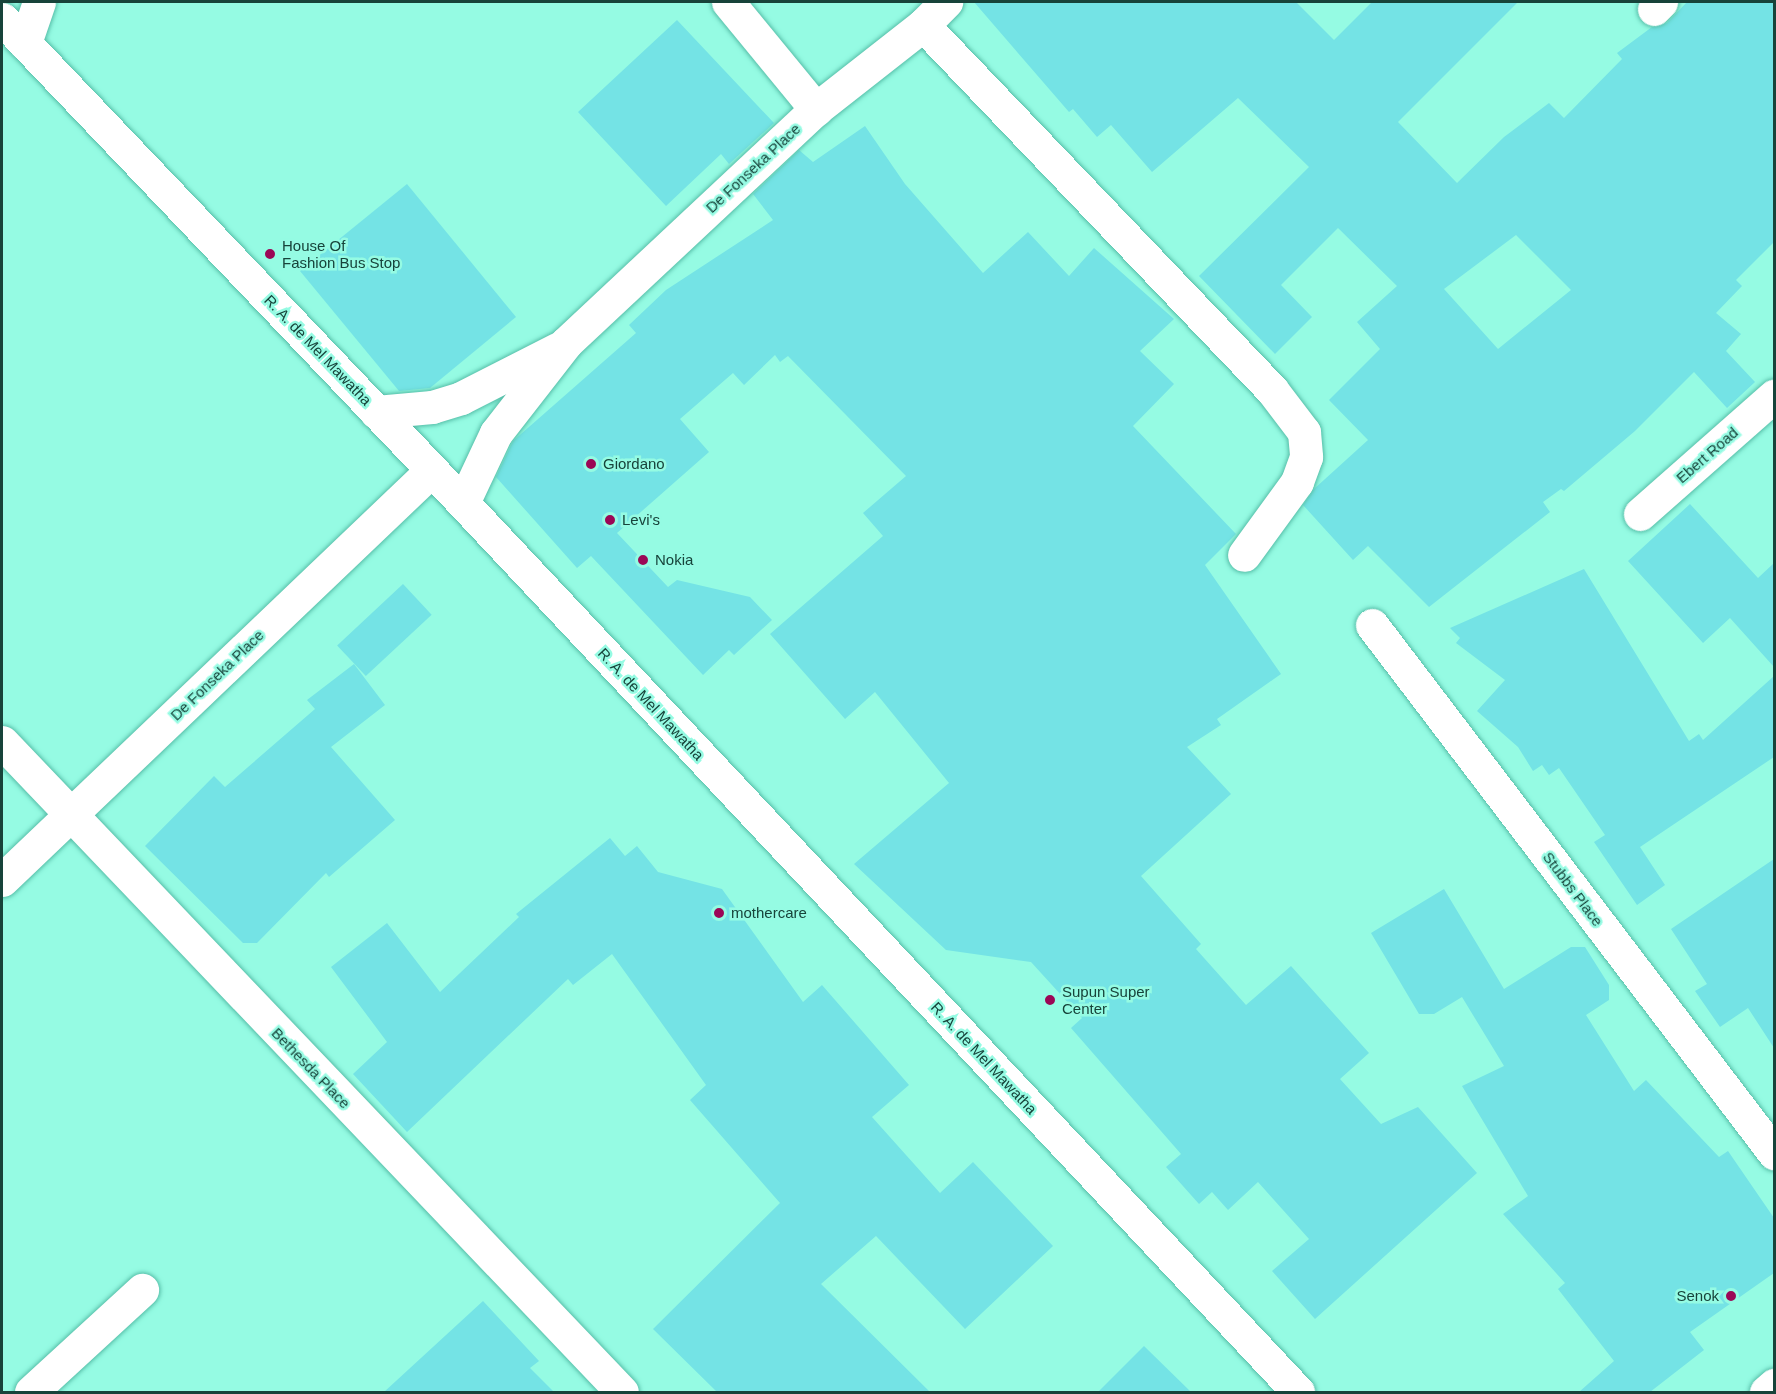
<!DOCTYPE html>
<style>
body{margin:0}
#map{position:relative;width:1776px;height:1394px;overflow:hidden;background:#95fbe3;font-family:Arial,sans-serif}
div>[style]{position:absolute}
.building>*{inset:0;background:#74e3e5;transform-origin:0 0}
.roads{filter:drop-shadow(0 0 2px #56bea8) drop-shadow(0 0 2px #56bea8)}
.minor>*{height:33px;margin:-16.5px;padding:0 16.5px;transform-origin:16.5px;border-radius:16.5px;background:#fff}
.tertiary>*{height:33px;margin:-16.5px;padding:0 16.5px;transform-origin:16.5px;border-radius:16.5px;background:#fff}
.secondary>*{height:33px;margin:-16.5px;padding:0 16.5px;transform-origin:16.5px;border-radius:16.5px;background:#fff}
.trunk>*{height:33px;margin:-16.5px;padding:0 16.5px;transform-origin:16.5px;border-radius:16.5px;background:#fff}
.dots>*{width:16px;height:16px;translate:-50% -50%;box-sizing:border-box;border:3px solid #95fbe3;border-radius:50%}
span{translate:-50% -50%;white-space:nowrap;text-align:center;line-height:1.15;-webkit-text-stroke:5px #95fbe3;paint-order:stroke}
.street-label{font-size:15px;color:#17433a}
.poi-label{font-size:15px;color:#17433a}
.left{translate:0 -50%;text-align:left}
.right{translate:-100% -50%;text-align:right}
.frame{position:absolute;inset:0;border:3px solid #17433a;pointer-events:none}
</style>
<div id="map">
<div class="building">
<i style="clip-path:polygon(evenodd,974px 2px,1296px 2px,1334px 40px,1372px 2px,1518px 2px,1398px 122px,1457px 183px,1504px 137px,1549px 103px,1564px 118px,1622px 59px,1617px 53px,1652px 27px,1667px 23px,1687px 2px,1774px 2px,1774px 242px,1736px 280px,1742px 286px,1716px 313px,1741px 334px,1726px 351px,1755px 382px,1727px 408px,1694px 372px,1635px 431px,1564px 491px,1561px 489px,1543px 502px,1550px 512px,1429px 607px,1368px 546px,1353px 560px,1303px 505px,1314px 489px,1368px 440px,1329px 400px,1380px 349px,1357px 322px,1397px 286px,1338px 228px,1281px 285px,1312px 317px,1275px 354px,1199px 276px,1309px 167px,1238px 98px,1152px 172px,1111px 125px,1097px 137px,1073px 109px,1069px 112px,974px 2px,1516px 235px,1571px 290px,1498px 349px,1444px 289px,1516px 235px)"></i>
<i style="clip-path:polygon(677px 20px,774px 123px,729px 164px,721px 154px,666px 206px,578px 112px)"></i>
<i style="clip-path:polygon(865px 126px,905px 184px,983px 273px,1028px 232px,1069px 276px,1094px 248px,1174px 319px,1140px 351px,1174px 384px,1133px 426px,1236px 534px,1205px 565px,1281px 674px,1217px 719px,1221px 725px,1187px 747px,1231px 794px,1141px 876px,1201px 944px,1196px 949px,1246px 1005px,1291px 966px,1369px 1053px,1340px 1079px,1381px 1124px,1418px 1107px,1477px 1173px,1315px 1319px,1272px 1271px,1309px 1239px,1258px 1182px,1228px 1210px,1212px 1192px,1199px 1204px,1166px 1167px,1181px 1154px,1071px 1028px,1082px 1018px,1031px 962px,946px 950px,854px 864px,949px 783px,875px 692px,845px 719px,770px 634px,883px 536px,863px 513px,906px 476px,788px 356px,780px 362px,775px 355px,744px 385px,733px 373px,680px 419px,709px 452px,617px 533px,668px 587px,677px 580px,750px 597px,772px 620px,734px 655px,729px 650px,703px 675px,591px 556px,577px 568px,496px 477px,513px 441px,636px 333px,629px 325px,666px 290px,773px 220px,753px 194px,799px 150px,813px 162px)"></i>
<i style="clip-path:polygon(407px 184px,516px 317px,430px 388px,399px 391px,300px 271px)"></i>
<i style="clip-path:polygon(1690px 504px,1758px 578px,1774px 563px,1774px 667px,1730px 618px,1703px 643px,1628px 561px)"></i>
<i style="clip-path:polygon(1584px 569px,1689px 741px,1699px 734px,1703px 740px,1774px 676px,1774px 757px,1640px 847px,1665px 885px,1637px 905px,1594px 842px,1605px 835px,1559px 768px,1549px 775px,1542px 765px,1533px 771px,1518px 747px,1477px 711px,1505px 680px,1456px 643px,1460px 638px,1450px 628px)"></i>
<i style="left:403px;top:584px;width:42px;height:90px;rotate:47deg"></i>
<i style="clip-path:polygon(354px 664px,385px 705px,331px 747px,395px 820px,329px 877px,326px 873px,257px 943px,243px 943px,145px 846px,214px 776px,225px 787px,315px 709px,307px 700px)"></i>
<i style="clip-path:polygon(610px 838px,625px 856px,637px 846px,658px 872px,722px 889px,803px 1002px,822px 985px,909px 1085px,872px 1117px,940px 1193px,973px 1162px,1053px 1246px,965px 1329px,876px 1236px,821px 1284px,930px 1392px,717px 1392px,653px 1329px,780px 1203px,690px 1100px,706px 1085px,612px 954px,573px 985px,568px 979px,407px 1132px,353px 1074px,387px 1042px,331px 967px,387px 923px,440px 992px,519px 917px,516px 914px)"></i>
<i style="clip-path:polygon(1774px 859px,1774px 1048px,1748px 1008px,1720px 1027px,1695px 991px,1707px 984px,1671px 929px)"></i>
<i style="clip-path:polygon(1444px 889px,1504px 989px,1571px 947px,1585px 947px,1609px 985px,1609px 1000px,1586px 1015px,1634px 1091px,1646px 1080px,1719px 1157px,1728px 1151px,1774px 1218px,1774px 1273px,1690px 1332px,1704px 1350px,1650px 1392px,1579px 1392px,1614px 1361px,1558px 1289px,1565px 1283px,1503px 1214px,1528px 1196px,1462px 1086px,1504px 1066px,1462px 997px,1434px 1014px,1419px 1014px,1371px 933px)"></i>
<i style="clip-path:polygon(483px 1301px,539px 1361px,530px 1368px,554px 1392px,384px 1392px)"></i>
<i style="clip-path:polygon(1144px 1346px,1191px 1392px,1098px 1392px)"></i>
</div>
<div class="roads">
<div class="minor">
<i style="left:728px;top:2px;width:139px;rotate:50.6deg"></i>
<i style="left:1654px;top:9px;width:10px;rotate:-45deg"></i>
<i style="left:923px;top:25px;width:505px;rotate:46.28deg"></i>
<i style="left:1272px;top:390px;width:53px;rotate:52.7deg"></i>
<i style="left:1304px;top:432px;width:25px;rotate:85deg"></i>
<i style="left:1306px;top:457px;width:27px;rotate:110deg"></i>
<i style="left:1297px;top:482px;width:90px;rotate:126deg"></i>
<i style="left:25px;top:43px;width:43px;rotate:-71.1deg"></i>
<i style="left:1640px;top:514px;width:179px;rotate:-41.4deg"></i>
<i style="left:1372px;top:625px;width:664px;rotate:52.72deg"></i>
<i style="left:2px;top:742px;width:898px;rotate:46.35deg"></i>
<i style="left:2px;top:880px;width:594px;rotate:-43.64deg"></i>
<i style="left:31px;top:1392px;width:151px;rotate:-42.6deg"></i>
</div>
<div class="tertiary">
<i style="left:376px;top:412px;width:56px;rotate:-5.1deg"></i>
<i style="left:432px;top:407px;width:30px;rotate:-17deg"></i>
<i style="left:461px;top:398px;width:108px;rotate:-27deg"></i>
<i style="left:463px;top:503px;width:77px;rotate:-64.8deg"></i>
<i style="left:496px;top:433px;width:114px;rotate:-52.1deg"></i>
<i style="left:566px;top:343px;width:342px;rotate:-43.1deg"></i>
<i style="left:816px;top:109px;width:136px;rotate:-38.1deg"></i>
<i style="left:923px;top:25px;width:33px;rotate:-45deg"></i>
</div>
<div class="secondary">
<i style="left:1766px;top:1392px;width:11px;rotate:-41deg"></i>
</div>
<div class="trunk">
<i style="left:2px;top:19px;width:623px;rotate:46.37deg"></i>
<i style="left:432px;top:470px;width:1265px;rotate:46.79deg"></i>
</div>
</div>
<div class="dots">
<i style="left:270px;top:254px;background:#9b0756"></i>
<i style="left:591px;top:464px;background:#9b0756"></i>
<i style="left:610px;top:520px;background:#9b0756"></i>
<i style="left:643px;top:560px;background:#9b0756"></i>
<i style="left:719px;top:913px;background:#9b0756"></i>
<i style="left:1050px;top:1000px;background:#9b0756"></i>
<i style="left:1731px;top:1296px;background:#9b0756"></i>
</div>
<div class="street-label">
<span style="left:753px;top:168px;rotate:-43deg">De Fonseka Place</span>
<span style="left:318px;top:350px;rotate:46deg">R. A. de Mel Mawatha</span>
<span style="left:1707px;top:455px;rotate:-41deg">Ebert Road</span>
<span style="left:217px;top:675px;rotate:-44deg">De Fonseka Place</span>
<span style="left:651px;top:704px;rotate:47deg">R. A. de Mel Mawatha</span>
<span style="left:1573px;top:889px;rotate:53deg">Stubbs Place</span>
<span style="left:984px;top:1058px;rotate:47deg">R. A. de Mel Mawatha</span>
<span style="left:311px;top:1068px;rotate:46deg">Bethesda Place</span>
</div>
<div class="poi-label">
<span class="left" style="left:282px;top:254px">House Of<br>Fashion Bus Stop</span>
<span class="left" style="left:603px;top:464px">Giordano</span>
<span class="left" style="left:622px;top:520px">Levi's</span>
<span class="left" style="left:655px;top:560px">Nokia</span>
<span class="left" style="left:731px;top:913px">mothercare</span>
<span class="left" style="left:1062px;top:1000px">Supun Super<br>Center</span>
<span class="right" style="left:1719px;top:1296px">Senok</span>
</div>
<div class="frame"></div>
</div>
